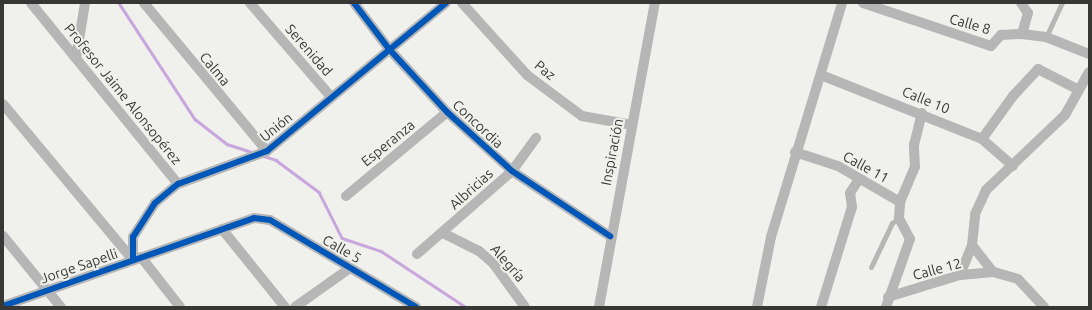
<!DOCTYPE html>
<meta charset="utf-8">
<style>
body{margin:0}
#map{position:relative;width:1092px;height:310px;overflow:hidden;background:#f0f0ed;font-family:Ubuntu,sans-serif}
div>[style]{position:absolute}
.stream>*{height:2.5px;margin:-1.25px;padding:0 1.25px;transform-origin:1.25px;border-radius:1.25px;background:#c7a7dd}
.service>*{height:5px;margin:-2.5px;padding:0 2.5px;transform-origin:2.5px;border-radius:2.5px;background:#b6b6b6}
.minor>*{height:10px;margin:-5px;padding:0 5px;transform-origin:5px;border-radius:5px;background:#b6b6b6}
.cycleway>*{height:6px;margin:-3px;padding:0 3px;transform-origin:3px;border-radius:3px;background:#0057b8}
span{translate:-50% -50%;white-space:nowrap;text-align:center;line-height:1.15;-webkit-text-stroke:4px #f1f1ec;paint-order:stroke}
.street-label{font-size:14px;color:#373735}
.frame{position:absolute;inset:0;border:4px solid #373735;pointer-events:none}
</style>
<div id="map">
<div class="stream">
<i style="left:119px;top:3px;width:139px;rotate:56.8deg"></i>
<i style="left:195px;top:119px;width:41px;rotate:38deg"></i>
<i style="left:227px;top:144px;width:28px;rotate:18deg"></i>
<i style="left:264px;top:156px;width:13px;rotate:18deg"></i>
<i style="left:276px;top:160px;width:54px;rotate:36.7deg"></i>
<i style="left:319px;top:192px;width:51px;rotate:63.4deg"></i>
<i style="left:342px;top:238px;width:41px;rotate:18.4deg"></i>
<i style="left:381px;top:251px;width:102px;rotate:33.4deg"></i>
</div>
<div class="service">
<i style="left:1046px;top:37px;width:38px;rotate:-65deg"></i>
<i style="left:871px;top:267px;width:49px;rotate:-64.5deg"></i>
<i style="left:892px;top:223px;width:9px;rotate:-36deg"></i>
</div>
<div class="minor">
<i style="left:31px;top:3px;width:233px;rotate:50.9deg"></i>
<i style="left:144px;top:3px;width:192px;rotate:50.3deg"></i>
<i style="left:250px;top:3px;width:124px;rotate:49.2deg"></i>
<i style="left:354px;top:3px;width:58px;rotate:52.7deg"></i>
<i style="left:389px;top:49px;width:86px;rotate:47.4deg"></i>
<i style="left:447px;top:112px;width:88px;rotate:42.2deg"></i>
<i style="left:512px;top:171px;width:118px;rotate:33.6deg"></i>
<i style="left:462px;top:3px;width:97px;rotate:47.9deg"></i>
<i style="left:527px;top:75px;width:69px;rotate:36.7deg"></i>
<i style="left:582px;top:116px;width:51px;rotate:10.2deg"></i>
<i style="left:863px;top:3px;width:135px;rotate:18.6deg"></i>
<i style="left:991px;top:46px;width:15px;rotate:-48deg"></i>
<i style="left:1001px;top:35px;width:21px;rotate:-3deg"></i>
<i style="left:1021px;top:3px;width:12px;rotate:55deg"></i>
<i style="left:1028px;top:13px;width:22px;rotate:106deg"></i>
<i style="left:1022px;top:34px;width:24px;rotate:7deg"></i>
<i style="left:1046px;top:37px;width:46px;rotate:21.6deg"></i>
<i style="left:76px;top:58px;width:56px;rotate:-80.7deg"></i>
<i style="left:821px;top:75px;width:173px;rotate:21.7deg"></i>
<i style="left:982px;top:139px;width:41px;rotate:41.1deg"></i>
<i style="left:3px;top:104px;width:203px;rotate:50.2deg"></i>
<i style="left:982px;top:139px;width:53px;rotate:-54.2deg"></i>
<i style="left:1013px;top:96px;width:37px;rotate:-47deg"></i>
<i style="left:1038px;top:69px;width:46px;rotate:27.1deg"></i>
<i style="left:795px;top:152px;width:45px;rotate:18deg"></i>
<i style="left:838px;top:166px;width:72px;rotate:30.1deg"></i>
<i style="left:346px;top:196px;width:131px;rotate:-39.7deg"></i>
<i style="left:222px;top:229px;width:100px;rotate:51.1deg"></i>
<i style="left:443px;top:233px;width:40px;rotate:26.6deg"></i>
<i style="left:479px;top:251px;width:18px;rotate:41deg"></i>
<i style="left:493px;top:263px;width:54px;rotate:54deg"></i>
<i style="left:3px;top:236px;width:92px;rotate:50.8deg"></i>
<i style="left:417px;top:254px;width:126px;rotate:-41.1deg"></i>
<i style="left:512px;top:171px;width:41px;rotate:-54deg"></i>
<i style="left:141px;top:257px;width:63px;rotate:52deg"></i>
<i style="left:133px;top:260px;width:23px;rotate:-90deg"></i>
<i style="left:133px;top:237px;width:40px;rotate:-57.1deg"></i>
<i style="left:155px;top:203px;width:30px;rotate:-40deg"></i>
<i style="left:178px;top:184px;width:95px;rotate:-20.3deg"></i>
<i style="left:267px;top:151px;width:232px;rotate:-39.6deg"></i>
<i style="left:960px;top:275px;width:32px;rotate:-68deg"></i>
<i style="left:888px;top:297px;width:75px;rotate:-17deg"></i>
<i style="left:960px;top:275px;width:33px;rotate:-5deg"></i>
<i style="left:3px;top:306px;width:266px;rotate:-19.3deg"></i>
<i style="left:254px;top:218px;width:16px;rotate:7deg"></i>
<i style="left:270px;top:220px;width:170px;rotate:30.8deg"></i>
<i style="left:295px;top:307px;width:67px;rotate:-35.3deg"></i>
<i style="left:599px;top:307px;width:309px;rotate:-79.6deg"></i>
<i style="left:757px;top:307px;width:71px;rotate:-78.7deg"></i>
<i style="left:771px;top:237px;width:245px;rotate:-73.1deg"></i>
<i style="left:821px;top:307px;width:105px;rotate:-72.8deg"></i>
<i style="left:852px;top:207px;width:14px;rotate:-98deg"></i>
<i style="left:850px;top:193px;width:17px;rotate:-57deg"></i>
<i style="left:886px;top:307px;width:72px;rotate:-70.6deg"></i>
<i style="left:910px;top:239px;width:24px;rotate:-118deg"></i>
<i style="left:899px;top:218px;width:16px;rotate:-86deg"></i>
<i style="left:900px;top:202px;width:38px;rotate:-67deg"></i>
<i style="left:915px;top:167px;width:22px;rotate:-93deg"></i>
<i style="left:914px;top:145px;width:33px;rotate:-76deg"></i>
<i style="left:1044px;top:307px;width:38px;rotate:-133deg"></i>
<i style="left:1018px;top:279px;width:26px;rotate:-164deg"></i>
<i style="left:993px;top:272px;width:34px;rotate:-128deg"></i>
<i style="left:972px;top:245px;width:31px;rotate:-84deg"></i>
<i style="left:975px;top:214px;width:26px;rotate:-65deg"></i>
<i style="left:986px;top:190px;width:109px;rotate:-43.5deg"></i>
<i style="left:1065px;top:115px;width:49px;rotate:-60.8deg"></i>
</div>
<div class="cycleway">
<i style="left:354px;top:3px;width:58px;rotate:52.7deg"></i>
<i style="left:389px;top:49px;width:86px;rotate:47.4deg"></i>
<i style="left:447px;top:112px;width:88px;rotate:42.2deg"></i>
<i style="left:512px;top:171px;width:118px;rotate:33.6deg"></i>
<i style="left:133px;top:260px;width:23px;rotate:-90deg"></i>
<i style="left:133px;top:237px;width:40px;rotate:-57.1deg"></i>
<i style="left:155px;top:203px;width:30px;rotate:-40deg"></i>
<i style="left:178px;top:184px;width:95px;rotate:-20.3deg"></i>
<i style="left:267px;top:151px;width:232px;rotate:-39.6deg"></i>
<i style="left:3px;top:306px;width:266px;rotate:-19.3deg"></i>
<i style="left:254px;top:218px;width:16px;rotate:7deg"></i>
<i style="left:270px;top:220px;width:170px;rotate:30.8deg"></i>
</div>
<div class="street-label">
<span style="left:970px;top:24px;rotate:16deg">Calle 8</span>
<span style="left:309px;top:50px;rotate:49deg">Serenidad</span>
<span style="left:215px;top:69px;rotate:50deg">Calma</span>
<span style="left:545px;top:70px;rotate:39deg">Paz</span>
<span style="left:123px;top:94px;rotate:51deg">Profesor Jaime Alonsopérez</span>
<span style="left:926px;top:100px;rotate:22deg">Calle 10</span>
<span style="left:478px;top:124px;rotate:43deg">Concordia</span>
<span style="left:276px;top:127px;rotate:-39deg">Unión</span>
<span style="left:388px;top:143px;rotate:-39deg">Esperanza</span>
<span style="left:612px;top:152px;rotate:-79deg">Inspiración</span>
<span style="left:866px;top:167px;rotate:29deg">Calle 11</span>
<span style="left:471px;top:189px;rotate:-42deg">Albricias</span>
<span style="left:342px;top:249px;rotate:30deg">Calle 5</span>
<span style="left:508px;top:263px;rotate:49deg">Alegría</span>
<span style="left:79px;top:266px;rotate:-19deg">Jorge Sapelli</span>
<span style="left:937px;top:269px;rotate:-15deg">Calle 12</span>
</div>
<div class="frame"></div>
</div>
